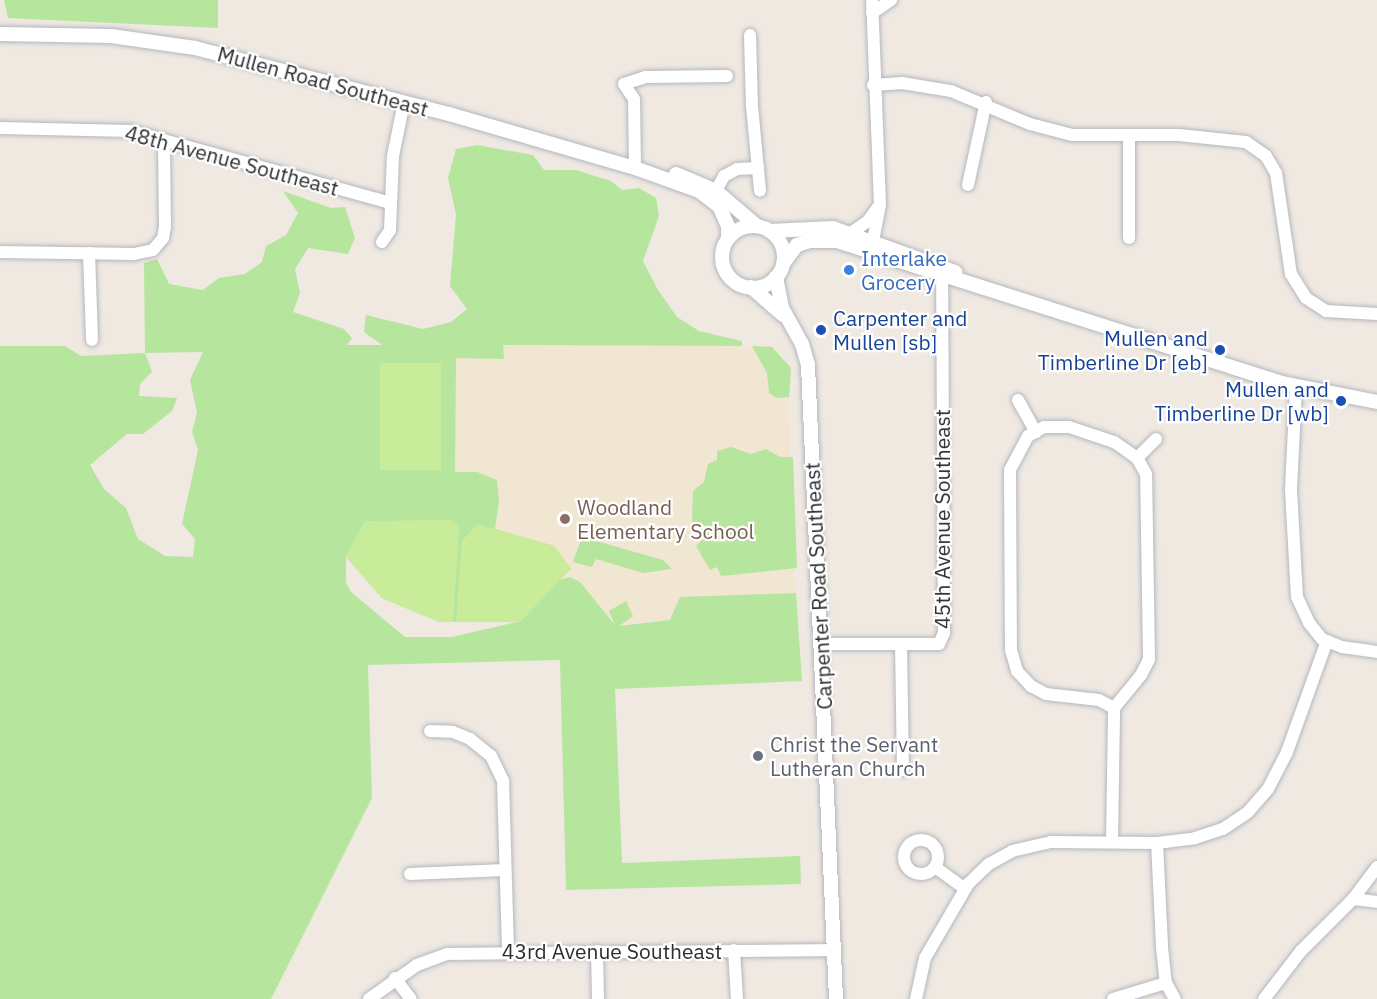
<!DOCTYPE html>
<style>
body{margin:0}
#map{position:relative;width:1377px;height:999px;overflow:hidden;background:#efe9e1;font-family:"IBM Plex Sans",sans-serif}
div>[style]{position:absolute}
.education>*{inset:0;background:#f0e6d1}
.green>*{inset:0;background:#b6e59e}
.pitch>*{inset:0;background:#c9ec9a;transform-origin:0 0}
.roads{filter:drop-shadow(0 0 2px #b4b7c1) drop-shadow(0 0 2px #b4b7c1)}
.minor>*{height:12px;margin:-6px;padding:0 6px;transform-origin:6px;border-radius:6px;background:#fff}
.minor>.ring{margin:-6px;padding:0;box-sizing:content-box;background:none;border:12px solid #fff;border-radius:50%}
.tertiary>*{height:14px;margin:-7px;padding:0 7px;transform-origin:7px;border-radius:7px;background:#fff}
.tertiary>.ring{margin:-7px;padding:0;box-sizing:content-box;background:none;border:14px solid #fff;border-radius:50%}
.dots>*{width:16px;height:16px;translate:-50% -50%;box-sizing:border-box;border:3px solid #fff;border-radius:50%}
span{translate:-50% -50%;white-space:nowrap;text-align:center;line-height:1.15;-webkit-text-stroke:4.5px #fff;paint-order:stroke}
.street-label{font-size:21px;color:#2e2e2e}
.shop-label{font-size:21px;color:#366cbe}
.left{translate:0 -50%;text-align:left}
.transit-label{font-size:21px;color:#164399}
.right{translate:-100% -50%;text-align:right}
.education-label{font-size:21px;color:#785e54}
.worship-label{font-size:21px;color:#5b616d}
</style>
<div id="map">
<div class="education">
<i style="clip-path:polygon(346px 345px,772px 347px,787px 365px,796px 593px,681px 597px,670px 620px,615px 626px,580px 582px,439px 622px,382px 598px)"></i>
</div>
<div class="green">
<i style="clip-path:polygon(4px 0,218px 0,218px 28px,8px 18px)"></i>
<i style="clip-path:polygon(evenodd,477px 145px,533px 155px,544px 170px,576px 170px,611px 181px,622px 190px,639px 188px,656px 198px,659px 216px,643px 261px,658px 290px,677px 317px,699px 331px,742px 341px,742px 346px,503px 345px,504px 359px,456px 358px,455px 472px,477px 472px,497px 480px,499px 501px,495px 529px,554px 546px,571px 569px,557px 581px,570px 577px,580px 582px,615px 625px,609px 611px,626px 601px,633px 616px,619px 626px,670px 620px,680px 597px,796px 593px,802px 681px,615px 689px,622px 863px,800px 856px,801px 884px,566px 890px,560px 660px,368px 665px,372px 798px,271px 999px,0 999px,0 346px,65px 346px,81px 356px,145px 353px,144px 263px,157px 259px,169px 284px,203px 290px,219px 278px,245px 274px,262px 262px,266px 246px,286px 235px,298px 213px,283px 191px,331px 208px,345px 207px,355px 238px,348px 254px,308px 248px,295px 269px,300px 293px,293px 312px,344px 329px,352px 338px,347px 345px,382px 345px,364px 332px,366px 315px,423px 329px,451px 322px,467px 309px,450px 286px,456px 215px,448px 178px,456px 149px,477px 145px,203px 352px,190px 380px,197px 413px,192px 432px,198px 450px,182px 524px,195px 539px,193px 557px,165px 556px,138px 539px,126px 508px,104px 489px,90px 465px,127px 434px,143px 434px,172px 411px,177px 398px,139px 396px,140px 384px,152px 372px,145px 353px,203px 352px,477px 145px,346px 557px,382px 598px,439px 622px,517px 622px,452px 637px,405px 637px,351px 592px,346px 582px,346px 557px)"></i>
<i style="clip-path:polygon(752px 346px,772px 347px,791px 368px,789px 397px,776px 398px,769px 393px,767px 373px)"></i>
<i style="clip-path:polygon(731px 447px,751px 454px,766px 449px,780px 457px,793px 457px,797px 568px,721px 576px,717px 567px,710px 570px,696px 546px,705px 537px,692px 521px,693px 491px,704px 482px,708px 464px,717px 460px,717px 451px)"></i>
<i style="clip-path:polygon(582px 537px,663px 560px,672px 569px,643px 573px,596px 559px,592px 567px,573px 562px)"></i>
</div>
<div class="pitch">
<i style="left:380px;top:363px;width:61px;height:107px"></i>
<i style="clip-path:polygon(451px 520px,459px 527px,453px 622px,439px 622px,382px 598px,346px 556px,365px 521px)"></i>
<i style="clip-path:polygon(477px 524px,554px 546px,571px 569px,520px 622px,456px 622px,462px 541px)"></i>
</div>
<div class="roads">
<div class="minor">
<i style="left:872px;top:13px;width:23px;rotate:-34deg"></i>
<i style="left:750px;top:35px;width:71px;rotate:88.4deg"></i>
<i style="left:752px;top:106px;width:85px;rotate:84.6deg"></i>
<i style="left:873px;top:85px;width:29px;rotate:-4deg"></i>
<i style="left:902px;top:83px;width:50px;rotate:9.3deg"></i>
<i style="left:951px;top:91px;width:86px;rotate:22.7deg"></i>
<i style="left:1030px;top:124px;width:43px;rotate:14.7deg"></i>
<i style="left:1072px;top:135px;width:107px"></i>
<i style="left:1179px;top:135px;width:67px;rotate:6deg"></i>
<i style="left:1246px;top:142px;width:24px;rotate:35deg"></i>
<i style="left:1266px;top:156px;width:20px;rotate:60deg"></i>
<i style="left:1276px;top:173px;width:102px;rotate:81.6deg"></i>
<i style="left:1291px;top:274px;width:28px;rotate:58deg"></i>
<i style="left:1306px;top:298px;width:24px;rotate:33deg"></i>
<i style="left:1326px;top:311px;width:51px;rotate:3.4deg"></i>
<i style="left:0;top:128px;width:131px;rotate:1.3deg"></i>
<i style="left:131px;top:131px;width:270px;rotate:15.5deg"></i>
<i style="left:635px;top:168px;width:69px;rotate:-90.8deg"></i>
<i style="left:634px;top:99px;width:18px;rotate:-124deg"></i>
<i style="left:624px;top:84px;width:22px;rotate:-18deg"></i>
<i style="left:645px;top:77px;width:82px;rotate:-0.7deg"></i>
<i style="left:968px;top:185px;width:85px;rotate:-77.8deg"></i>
<i style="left:716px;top:191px;width:17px;rotate:-62deg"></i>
<i style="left:724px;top:176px;width:15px;rotate:-28deg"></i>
<i style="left:737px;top:169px;width:21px;rotate:-3deg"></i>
<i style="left:851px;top:233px;width:21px;rotate:-35deg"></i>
<i style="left:868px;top:221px;width:19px;rotate:-54deg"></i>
<i style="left:1129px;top:238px;width:102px;rotate:-90deg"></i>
<i style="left:382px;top:242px;width:14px;rotate:-56deg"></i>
<i style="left:390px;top:230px;width:74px;rotate:-87.7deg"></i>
<i style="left:393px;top:156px;width:55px;rotate:-78.5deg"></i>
<i style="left:865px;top:243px;width:8px;rotate:-14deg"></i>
<i style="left:873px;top:241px;width:37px;rotate:-79deg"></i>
<i style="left:880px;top:205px;width:205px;rotate:-92.2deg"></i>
<i style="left:0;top:252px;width:134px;rotate:0.9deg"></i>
<i style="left:134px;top:254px;width:19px;rotate:-12deg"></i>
<i style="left:153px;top:250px;width:16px;rotate:-50deg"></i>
<i style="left:163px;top:238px;width:11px;rotate:-80deg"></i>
<i style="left:165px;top:227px;width:87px;rotate:-90.7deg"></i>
<i style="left:89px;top:253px;width:87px;rotate:88deg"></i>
<i style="left:1296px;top:387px;width:103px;rotate:92.8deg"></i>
<i style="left:1291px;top:490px;width:107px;rotate:86.8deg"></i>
<i style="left:1297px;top:597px;width:29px;rotate:65deg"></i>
<i style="left:1309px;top:623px;width:21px;rotate:51deg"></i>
<i style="left:1322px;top:639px;width:22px;rotate:22deg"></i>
<i style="left:1342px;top:647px;width:35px;rotate:8deg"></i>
<i style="left:1018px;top:400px;width:37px;rotate:61deg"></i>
<i style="left:1137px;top:458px;width:27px;rotate:-45deg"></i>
<i style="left:822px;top:644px;width:117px"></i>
<i style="left:939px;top:644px;width:12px;rotate:-66deg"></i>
<i style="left:944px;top:633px;width:356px;rotate:-90.3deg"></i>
<i style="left:901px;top:644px;width:126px;rotate:89.1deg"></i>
<i style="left:430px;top:731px;width:23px;rotate:2deg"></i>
<i style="left:453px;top:732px;width:18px;rotate:22deg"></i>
<i style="left:470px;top:739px;width:27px;rotate:39deg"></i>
<i style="left:491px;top:756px;width:28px;rotate:64deg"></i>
<i style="left:503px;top:781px;width:170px;rotate:88.3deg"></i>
<i class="ring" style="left:904px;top:840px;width:22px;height:22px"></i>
<i style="left:1112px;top:842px;width:134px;rotate:-89.1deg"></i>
<i style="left:1114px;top:708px;width:43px;rotate:-50.7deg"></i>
<i style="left:1141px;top:675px;width:18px;rotate:-63deg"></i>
<i style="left:1149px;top:659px;width:185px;rotate:-90.9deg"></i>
<i style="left:1146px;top:474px;width:18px;rotate:-119deg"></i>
<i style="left:1137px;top:458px;width:28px;rotate:-145deg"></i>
<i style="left:1114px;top:442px;width:47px;rotate:-161.6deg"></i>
<i style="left:1069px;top:427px;width:25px;rotate:180deg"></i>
<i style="left:1044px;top:427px;width:18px;rotate:151deg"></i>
<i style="left:1028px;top:436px;width:38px;rotate:118deg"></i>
<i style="left:1010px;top:470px;width:180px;rotate:89.7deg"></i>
<i style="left:1011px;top:650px;width:22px;rotate:74deg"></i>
<i style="left:1017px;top:671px;width:21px;rotate:47deg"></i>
<i style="left:1031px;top:686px;width:17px;rotate:28deg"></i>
<i style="left:1046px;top:694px;width:53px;rotate:6.5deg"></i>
<i style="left:1099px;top:700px;width:17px;rotate:28deg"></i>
<i style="left:1157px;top:843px;width:104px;rotate:87.2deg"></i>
<i style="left:1162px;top:947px;width:36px;rotate:84deg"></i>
<i style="left:1166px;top:983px;width:18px;rotate:61deg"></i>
<i style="left:935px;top:867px;width:37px;rotate:36deg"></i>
<i style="left:410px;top:874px;width:95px;rotate:-2.4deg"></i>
<i style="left:1353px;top:899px;width:24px;rotate:7deg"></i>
<i style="left:734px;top:950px;width:49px;rotate:86.5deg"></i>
<i style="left:597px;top:951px;width:48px;rotate:88.8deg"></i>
<i style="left:395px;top:978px;width:26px;rotate:53deg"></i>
<i style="left:369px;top:999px;width:59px;rotate:-35.3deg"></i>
<i style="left:417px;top:965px;width:33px;rotate:-20deg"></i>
<i style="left:448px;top:954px;width:386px;rotate:-0.6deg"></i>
<i style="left:916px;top:999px;width:42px;rotate:-77.6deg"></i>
<i style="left:925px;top:958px;width:86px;rotate:-59.8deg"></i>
<i style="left:968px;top:884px;width:29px;rotate:-44deg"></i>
<i style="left:989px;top:864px;width:26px;rotate:-29deg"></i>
<i style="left:1012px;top:851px;width:40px;rotate:-13deg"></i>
<i style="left:1051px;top:842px;width:106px;rotate:0.5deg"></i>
<i style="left:1157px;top:843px;width:38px;rotate:-7deg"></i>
<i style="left:1195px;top:838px;width:29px;rotate:-18deg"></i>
<i style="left:1223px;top:829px;width:30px;rotate:-34deg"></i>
<i style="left:1248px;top:812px;width:30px;rotate:-49deg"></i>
<i style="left:1268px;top:789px;width:42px;rotate:-62.8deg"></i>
<i style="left:1287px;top:752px;width:118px;rotate:-70.2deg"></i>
<i style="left:1113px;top:999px;width:55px;rotate:-16.8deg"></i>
<i style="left:1264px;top:999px;width:61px;rotate:-52.4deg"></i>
<i style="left:1301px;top:951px;width:74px;rotate:-45deg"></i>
<i style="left:1353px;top:899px;width:40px;rotate:-53deg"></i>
</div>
<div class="tertiary">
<i style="left:0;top:34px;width:111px;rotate:1deg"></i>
<i style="left:111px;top:36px;width:85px;rotate:8.1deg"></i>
<i style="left:195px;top:48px;width:262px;rotate:14.6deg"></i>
<i style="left:449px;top:114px;width:194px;rotate:16.2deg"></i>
<i style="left:635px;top:168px;width:68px;rotate:19.8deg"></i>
<i style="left:699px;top:191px;width:25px;rotate:37deg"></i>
<i style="left:719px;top:206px;width:22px;rotate:66deg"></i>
<i style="left:728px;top:226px;width:12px;rotate:90deg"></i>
<i style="left:676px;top:174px;width:43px;rotate:23deg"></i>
<i style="left:716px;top:191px;width:54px;rotate:40.5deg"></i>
<i class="ring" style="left:722px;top:226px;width:48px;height:48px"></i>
<i style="left:770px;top:231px;width:63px;rotate:-2.7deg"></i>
<i style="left:833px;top:228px;width:130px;rotate:19.8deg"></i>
<i style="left:783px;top:264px;width:24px;rotate:-54deg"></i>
<i style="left:797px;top:245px;width:14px;rotate:-17deg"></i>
<i style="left:810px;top:241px;width:27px"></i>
<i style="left:837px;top:241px;width:467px;rotate:17.7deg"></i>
<i style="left:1282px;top:383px;width:97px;rotate:11.3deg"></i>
<i style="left:776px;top:277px;width:32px;rotate:79deg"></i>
<i style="left:782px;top:308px;width:41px;rotate:60.9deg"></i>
<i style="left:802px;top:344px;width:22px;rotate:74deg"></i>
<i style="left:808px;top:365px;width:635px;rotate:87.47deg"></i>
<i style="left:751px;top:287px;width:43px;rotate:41.2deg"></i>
</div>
</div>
<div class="dots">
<i style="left:849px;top:270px;background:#3f7fe0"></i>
<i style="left:821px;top:330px;background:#1a4fb4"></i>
<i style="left:1220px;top:350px;background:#1a4fb4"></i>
<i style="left:1341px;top:401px;background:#1a4fb4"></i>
<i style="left:565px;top:519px;background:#8d6e63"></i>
<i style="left:758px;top:756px;background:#6b7280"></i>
</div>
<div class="street-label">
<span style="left:323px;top:81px;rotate:15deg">Mullen Road Southeast</span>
<span style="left:232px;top:160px;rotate:15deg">48th Avenue Southeast</span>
<span style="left:942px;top:519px;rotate:-90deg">45th Avenue Southeast</span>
<span style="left:818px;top:586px;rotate:-93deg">Carpenter Road Southeast</span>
<span style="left:612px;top:951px">43rd Avenue Southeast</span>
</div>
<div class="shop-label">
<span class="left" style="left:861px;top:270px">Interlake<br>Grocery</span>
</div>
<div class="transit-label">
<span class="left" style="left:833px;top:330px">Carpenter and<br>Mullen [sb]</span>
<span class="right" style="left:1208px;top:350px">Mullen and<br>Timberline Dr [eb]</span>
<span class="right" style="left:1329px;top:401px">Mullen and<br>Timberline Dr [wb]</span>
</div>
<div class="education-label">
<span class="left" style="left:577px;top:519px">Woodland<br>Elementary School</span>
</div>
<div class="worship-label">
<span class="left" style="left:770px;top:756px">Christ the Servant<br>Lutheran Church</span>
</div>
</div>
